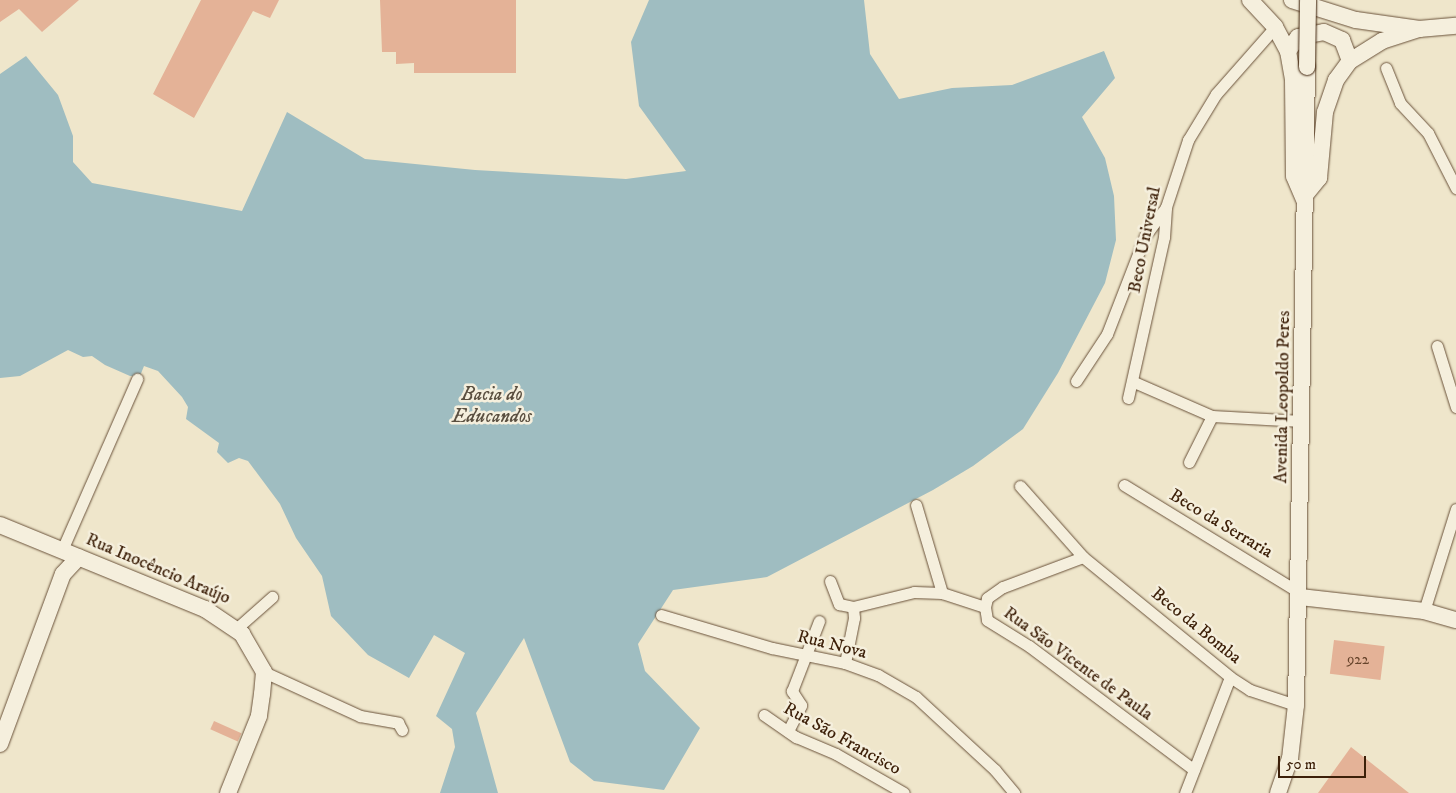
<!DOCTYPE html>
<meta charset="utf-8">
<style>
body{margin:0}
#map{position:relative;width:1456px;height:793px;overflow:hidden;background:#efe6cb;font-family:"IM FELL DW Pica",serif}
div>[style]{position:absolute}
.water>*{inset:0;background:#9fbdc1}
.building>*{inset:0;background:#e4b297;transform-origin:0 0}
.roads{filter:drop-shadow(0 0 1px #6a523a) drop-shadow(0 0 1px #6a523a)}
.street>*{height:11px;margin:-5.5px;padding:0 5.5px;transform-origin:5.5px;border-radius:5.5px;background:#f5efdd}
.secondary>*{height:16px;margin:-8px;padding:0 8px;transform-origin:8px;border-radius:8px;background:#f5efdd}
.bridges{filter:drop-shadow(0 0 1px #3d2009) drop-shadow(0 0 1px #3d2009)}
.secondary-bridge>*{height:16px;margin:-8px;padding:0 8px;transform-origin:8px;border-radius:8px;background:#f5efdd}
span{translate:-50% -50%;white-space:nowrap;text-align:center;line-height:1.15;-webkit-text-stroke:5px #f5efdd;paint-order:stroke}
.number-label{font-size:15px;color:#67442c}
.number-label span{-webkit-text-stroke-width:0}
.street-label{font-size:18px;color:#3d2009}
.water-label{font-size:19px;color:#5a4f40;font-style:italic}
.scale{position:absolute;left:1278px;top:756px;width:88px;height:22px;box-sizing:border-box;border:2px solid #3d2009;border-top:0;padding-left:6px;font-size:15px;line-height:18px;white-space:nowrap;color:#3d2009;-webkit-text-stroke:4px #f5efdd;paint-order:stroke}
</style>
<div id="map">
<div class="water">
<i style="clip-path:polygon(649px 0,864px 0,870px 54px,899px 99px,952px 88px,1012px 85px,1104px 51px,1115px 78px,1082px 117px,1105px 158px,1114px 196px,1116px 240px,1105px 283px,1058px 373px,1023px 429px,973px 466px,933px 490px,767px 577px,673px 590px,638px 644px,645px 671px,700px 728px,664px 790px,594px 781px,570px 762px,524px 638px,476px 713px,498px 793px,440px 793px,455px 747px,452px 729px,436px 716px,465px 653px,434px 635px,409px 678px,368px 655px,331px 616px,322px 576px,296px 538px,280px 504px,248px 461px,239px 458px,228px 463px,217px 452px,219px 443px,186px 419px,188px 407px,182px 397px,158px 371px,144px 366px,140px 376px,130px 376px,105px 365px,92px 356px,83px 357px,68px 350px,20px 376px,0 378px,0 74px,26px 56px,58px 95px,73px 136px,73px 162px,92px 183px,242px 211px,287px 112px,365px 159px,475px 170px,626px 179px,686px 171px,639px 106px,631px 42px)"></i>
</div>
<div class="building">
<i style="clip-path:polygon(0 0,79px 0,42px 32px,19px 9px,0 22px)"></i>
<i style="clip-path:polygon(201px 0,279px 0,270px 18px,253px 11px,194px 118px,153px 94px)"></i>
<i style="clip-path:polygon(380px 0,516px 0,516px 73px,414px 73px,414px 63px,396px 64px,396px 52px,382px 52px)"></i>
<i style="left:1334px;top:640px;width:51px;height:34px;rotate:7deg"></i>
<i style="left:214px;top:721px;width:30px;height:9px;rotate:24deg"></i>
<i style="clip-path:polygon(1351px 747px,1409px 793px,1318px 793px)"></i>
</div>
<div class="roads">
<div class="street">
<i style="left:1386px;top:68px;width:38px;rotate:68deg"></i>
<i style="left:1400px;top:103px;width:41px;rotate:47deg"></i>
<i style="left:1428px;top:133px;width:62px;rotate:63deg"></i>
<i style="left:1437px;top:346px;width:64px;rotate:72.7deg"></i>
<i style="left:1076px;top:381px;width:56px;rotate:-56.6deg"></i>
<i style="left:1107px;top:334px;width:105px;rotate:-68.8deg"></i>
<i style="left:1145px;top:236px;width:36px;rotate:-54deg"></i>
<i style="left:1134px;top:382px;width:85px;rotate:23.6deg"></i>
<i style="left:1212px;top:416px;width:90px;rotate:3.2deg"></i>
<i style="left:1128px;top:398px;width:165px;rotate:-77.4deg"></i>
<i style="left:1164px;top:237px;width:30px;rotate:-86deg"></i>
<i style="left:1166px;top:207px;width:71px;rotate:-71.8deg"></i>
<i style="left:1188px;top:140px;width:54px;rotate:-58.7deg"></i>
<i style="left:1216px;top:94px;width:89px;rotate:-48.6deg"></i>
<i style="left:1189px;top:462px;width:51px;rotate:-63.4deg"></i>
<i style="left:1124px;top:485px;width:206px;rotate:31.5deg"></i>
<i style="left:1020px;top:486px;width:95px;rotate:48.4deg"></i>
<i style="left:1083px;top:557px;width:190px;rotate:39.2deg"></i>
<i style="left:1230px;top:677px;width:24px;rotate:33deg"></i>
<i style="left:1250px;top:690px;width:48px;rotate:18.1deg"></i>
<i style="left:916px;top:505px;width:92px;rotate:73.5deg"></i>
<i style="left:62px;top:550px;width:187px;rotate:-66.3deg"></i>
<i style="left:830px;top:581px;width:25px;rotate:69deg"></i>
<i style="left:839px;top:604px;width:14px;rotate:12deg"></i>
<i style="left:853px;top:607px;width:63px;rotate:-13.8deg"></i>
<i style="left:914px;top:592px;width:28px;rotate:2deg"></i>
<i style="left:942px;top:593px;width:45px;rotate:18deg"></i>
<i style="left:985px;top:607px;width:13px;rotate:81deg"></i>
<i style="left:987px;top:620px;width:49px;rotate:31.8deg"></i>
<i style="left:1029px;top:646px;width:206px;rotate:36.9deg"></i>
<i style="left:985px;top:607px;width:9px;rotate:-77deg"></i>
<i style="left:987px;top:598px;width:19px;rotate:-35deg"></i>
<i style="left:1003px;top:587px;width:85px;rotate:-20.6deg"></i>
<i style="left:1424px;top:611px;width:107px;rotate:-72.6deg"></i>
<i style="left:661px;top:615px;width:116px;rotate:16.6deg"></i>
<i style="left:772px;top:648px;width:75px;rotate:11.6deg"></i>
<i style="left:845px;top:663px;width:35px;rotate:20deg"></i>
<i style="left:878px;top:675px;width:44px;rotate:30.1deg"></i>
<i style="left:916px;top:697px;width:108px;rotate:42.7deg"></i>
<i style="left:995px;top:770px;width:30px;rotate:50deg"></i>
<i style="left:237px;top:628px;width:47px;rotate:-41.5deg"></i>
<i style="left:845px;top:663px;width:46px;rotate:-78.7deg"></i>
<i style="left:854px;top:618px;width:11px;rotate:-95deg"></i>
<i style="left:264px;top:672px;width:106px;rotate:24.6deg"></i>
<i style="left:360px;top:716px;width:39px;rotate:10deg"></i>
<i style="left:398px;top:723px;width:8px;rotate:60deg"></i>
<i style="left:764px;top:715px;width:39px;rotate:35deg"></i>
<i style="left:796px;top:737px;width:43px;rotate:23deg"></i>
<i style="left:836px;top:754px;width:78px;rotate:29.8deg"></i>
<i style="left:788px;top:731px;width:29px;rotate:-63deg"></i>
<i style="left:801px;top:705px;width:17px;rotate:-123deg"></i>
<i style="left:792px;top:691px;width:75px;rotate:-68.9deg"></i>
<i style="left:1185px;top:793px;width:124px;rotate:-68.8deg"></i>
</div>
<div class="secondary">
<i style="left:1250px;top:0;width:37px;rotate:47deg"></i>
<i style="left:1275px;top:27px;width:27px;rotate:62deg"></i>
<i style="left:1288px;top:51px;width:29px;rotate:80deg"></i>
<i style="left:1293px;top:80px;width:96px;rotate:89.4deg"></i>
<i style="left:1294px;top:176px;width:26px;rotate:67deg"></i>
<i style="left:1292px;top:0;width:67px;rotate:17.4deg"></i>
<i style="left:1356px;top:20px;width:64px;rotate:8.1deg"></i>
<i style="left:1419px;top:29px;width:37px;rotate:-5deg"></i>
<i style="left:1288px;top:51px;width:17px;rotate:-54deg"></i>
<i style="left:1298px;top:37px;width:26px;rotate:-11deg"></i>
<i style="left:1324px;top:32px;width:20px;rotate:24deg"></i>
<i style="left:1342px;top:40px;width:22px;rotate:69deg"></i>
<i style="left:1306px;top:194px;width:21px;rotate:-51deg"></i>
<i style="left:1319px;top:178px;width:66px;rotate:-84.8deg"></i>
<i style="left:1325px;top:112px;width:34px;rotate:-71deg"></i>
<i style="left:1336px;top:80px;width:24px;rotate:-54deg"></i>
<i style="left:1350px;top:61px;width:38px;rotate:-32deg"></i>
<i style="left:1382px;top:41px;width:39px;rotate:-18deg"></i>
<i style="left:0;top:525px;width:222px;rotate:22.3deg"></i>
<i style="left:205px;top:609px;width:45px;rotate:34deg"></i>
<i style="left:242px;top:634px;width:44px;rotate:59.9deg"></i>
<i style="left:264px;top:672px;width:22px;rotate:95deg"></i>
<i style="left:262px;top:694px;width:22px;rotate:98deg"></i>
<i style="left:259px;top:716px;width:83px;rotate:111.9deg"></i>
<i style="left:1300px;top:597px;width:125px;rotate:6.4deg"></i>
<i style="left:1424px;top:611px;width:33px;rotate:16deg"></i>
<i style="left:0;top:744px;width:181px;rotate:-69.7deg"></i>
<i style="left:63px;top:574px;width:23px;rotate:-47deg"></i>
<i style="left:1278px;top:793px;width:36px;rotate:-71deg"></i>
<i style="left:1290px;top:759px;width:54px;rotate:-83.7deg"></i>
<i style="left:1296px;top:705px;width:638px;rotate:-89.01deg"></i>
</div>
</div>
<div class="bridges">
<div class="secondary-bridge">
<i style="left:1307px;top:67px;width:67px;rotate:-89.1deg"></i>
</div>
</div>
<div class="number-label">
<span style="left:1358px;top:660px">922</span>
</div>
<div class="street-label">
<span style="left:1145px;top:240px;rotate:-79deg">Beco Universal</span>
<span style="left:1283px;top:397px;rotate:-89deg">Avenida Leopoldo Peres</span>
<span style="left:1221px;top:524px;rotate:31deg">Beco da Serraria</span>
<span style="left:158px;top:569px;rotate:23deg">Rua Inocêncio Araújo</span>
<span style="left:1196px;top:626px;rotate:39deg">Beco da Bomba</span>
<span style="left:832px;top:645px;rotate:14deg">Rua Nova</span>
<span style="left:1078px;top:664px;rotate:36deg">Rua São Vicente de Paula</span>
<span style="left:842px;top:739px;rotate:29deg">Rua São Francisco</span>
</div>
<div class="water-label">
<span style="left:492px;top:406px">Bacia do<br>Educandos</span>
</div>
<div class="scale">50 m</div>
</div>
